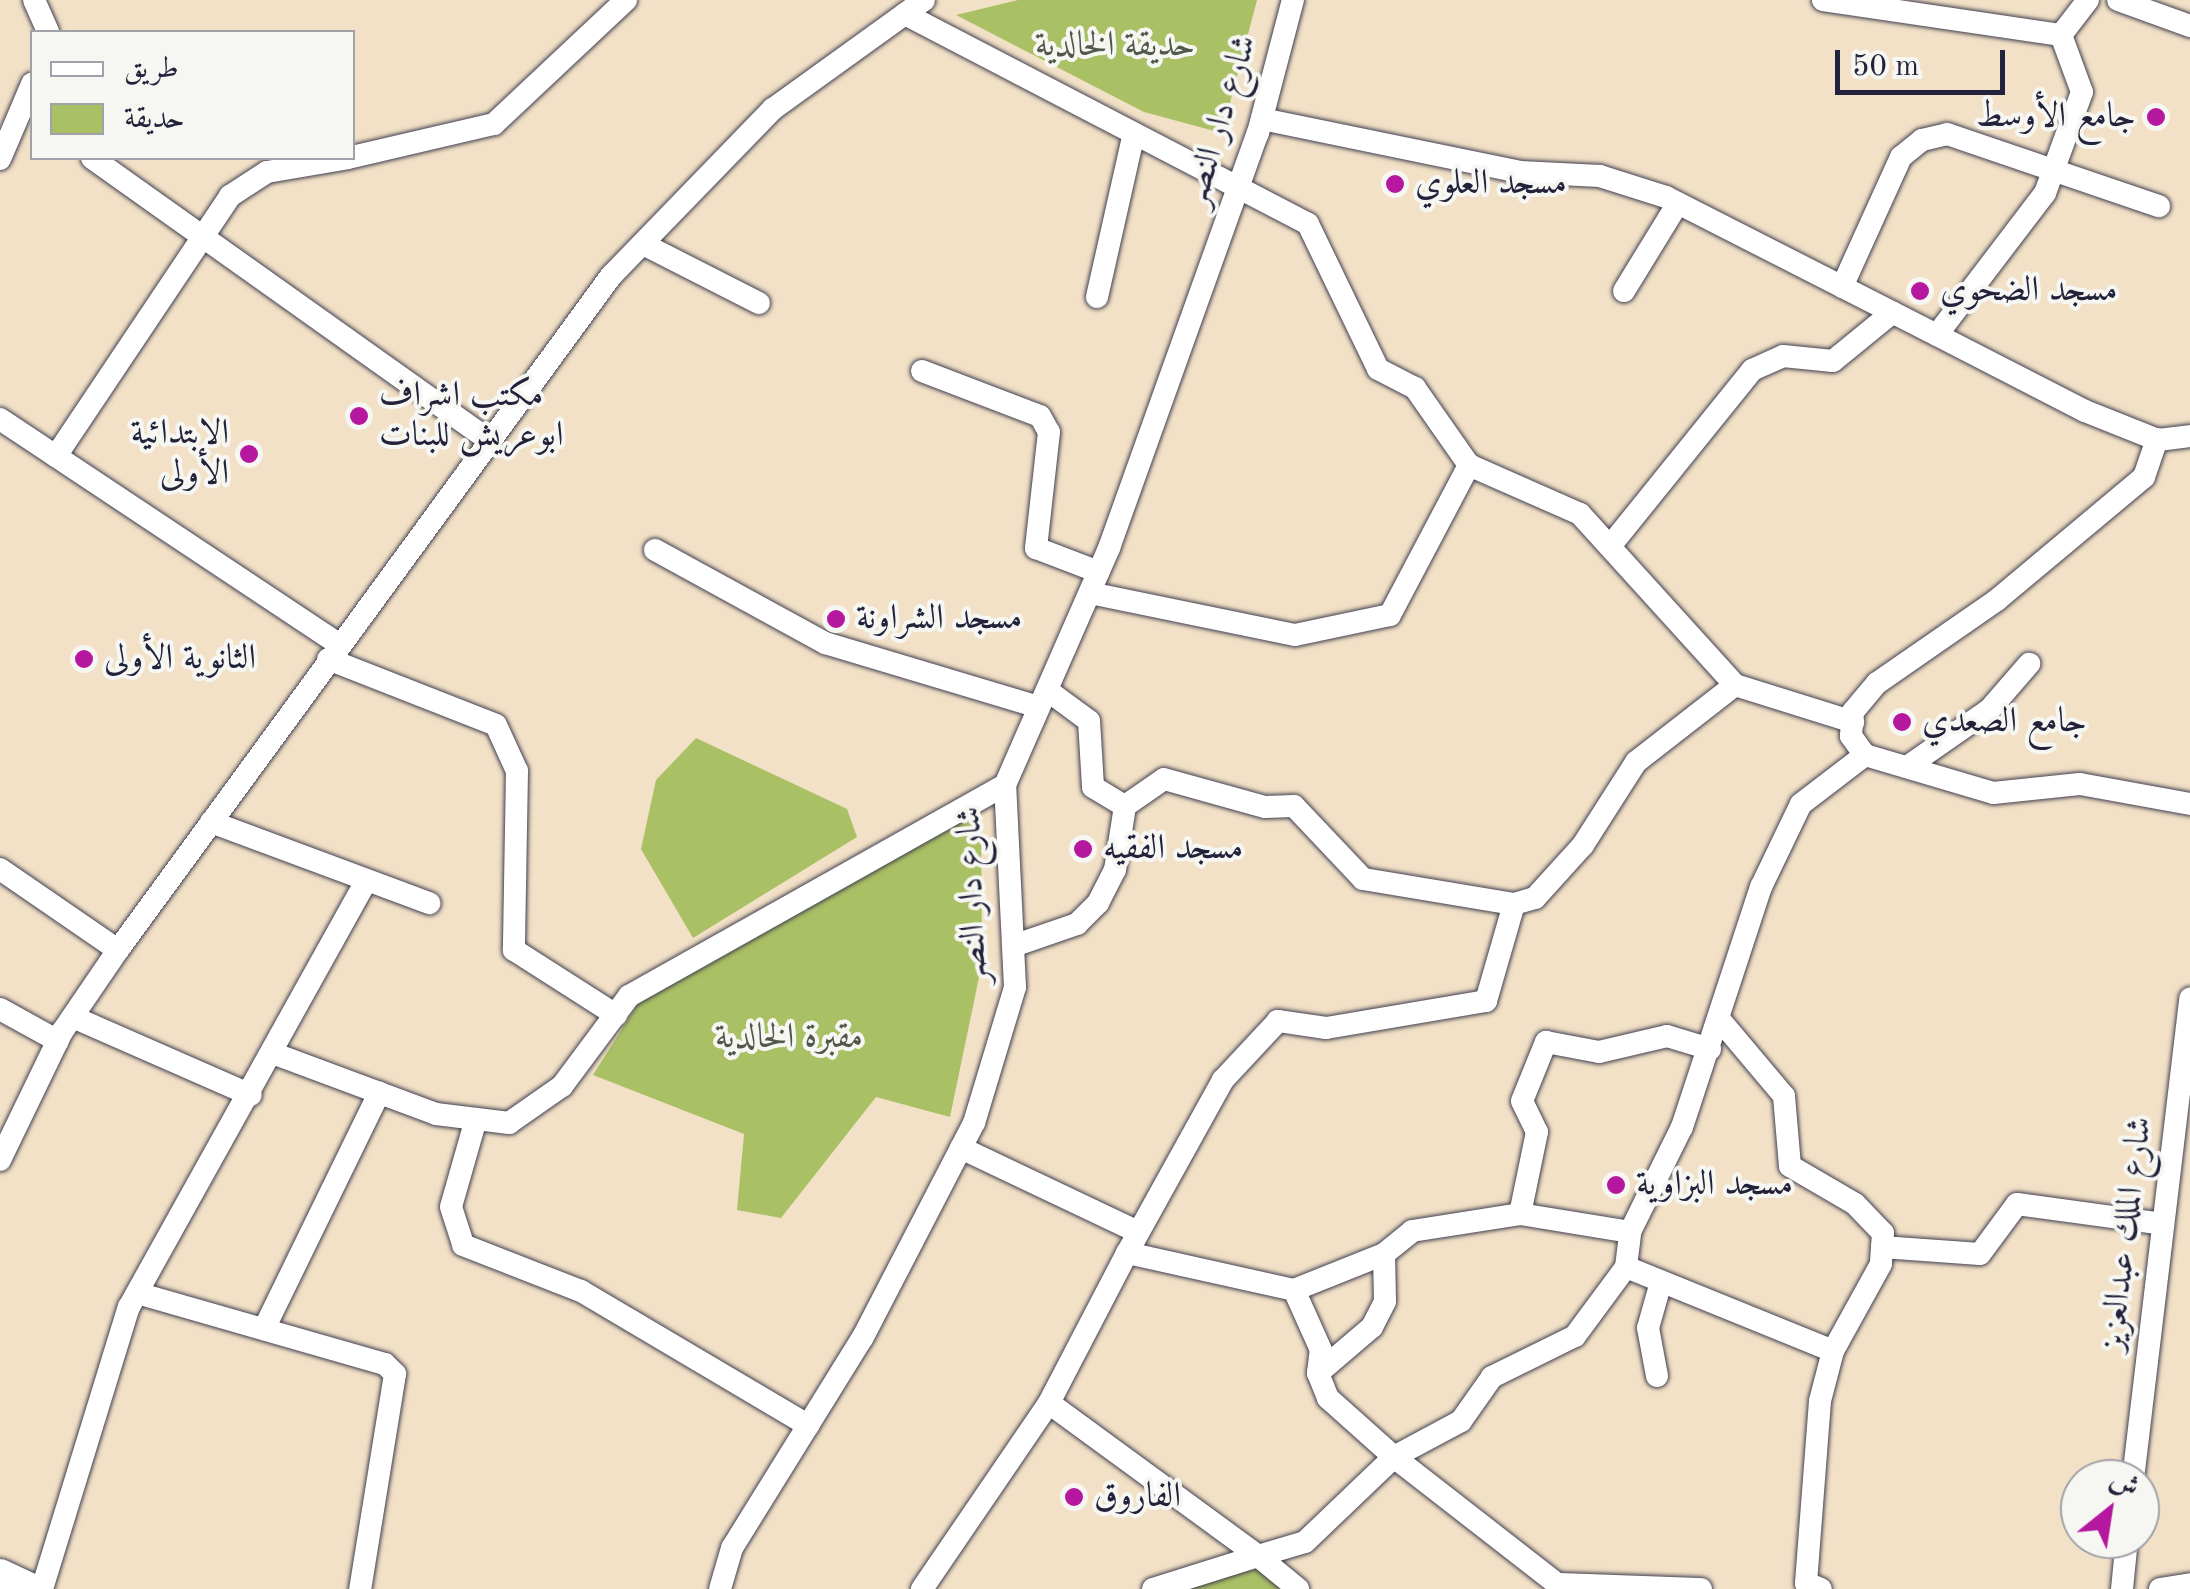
<!DOCTYPE html>
<meta charset="utf-8">
<style>
body{margin:0}
#map{position:relative;width:2190px;height:1589px;overflow:hidden;background:#f2e1c6;font-family:"Old Standard TT",Amiri,serif}
div>[style]{position:absolute}
.green>*{inset:0;background:#aac065}
.roads{filter:drop-shadow(0 0 2px #413f50) drop-shadow(0 0 2px #413f50)}
.minor>*{height:22px;margin:-11px;padding:0 11px;transform-origin:11px;border-radius:11px;background:#fff}
.highway>*{height:32px;margin:-16px;padding:0 16px;transform-origin:16px;border-radius:16px;background:#fff}
.dots>*{width:28px;height:28px;translate:-50% -50%;box-sizing:border-box;border:5px solid #f6f6f2;border-radius:50%}
span{translate:-50% -50%;white-space:nowrap;text-align:center;line-height:1.15;-webkit-text-stroke:8px #f6f6f2;paint-order:stroke}
.park-label{font-size:35px;color:#52594a}
.poi-label{font-size:35px;color:#22223b}
.right{translate:-100% -50%;text-align:right}
.left{translate:0 -50%;text-align:left}
.street-label{font-size:35px;color:#22223b}
.legend{position:absolute;left:30px;top:30px;width:325px;height:130px;box-sizing:border-box;background:#f6f6f2;border:2px solid #a1a1a9;margin:0;padding:12px 18px;list-style:none;font-size:30px;color:#22223b}
.legend li{display:flex;align-items:center;gap:20px;height:50px}
.legend b{width:50px;border:2px solid #a1a1a9}
.north{position:absolute;left:2060px;top:1459px;width:100px;height:100px;box-sizing:border-box;background:#f6f6f2;border:2px solid #a1a1a9;border-radius:50%;rotate:30deg;font-size:28px;font-weight:700;line-height:40px;text-align:center;color:#22223b}
.north::after{content:'';display:block;margin:auto;width:35px;height:45px;background:#b5179e;clip-path:polygon(50% 0,100% 100%,50% 72%,0 100%)}
.scale{position:absolute;left:1835px;top:50px;width:170px;height:45px;box-sizing:border-box;border:5px solid #22223b;border-top:0;padding-left:12px;font-size:30px;line-height:35px;white-space:nowrap;color:#22223b;-webkit-text-stroke:8px #f6f6f2;paint-order:stroke}
</style>
<div id="map">
<div class="green">
<i style="clip-path:polygon(1018px 0,1257px 0,1222px 133px,1144px 112px,956px 15px)"></i>
<i style="clip-path:polygon(696px 738px,847px 809px,857px 837px,693px 938px,641px 849px,656px 780px)"></i>
<i style="clip-path:polygon(981px 809px,982px 963px,950px 1117px,876px 1097px,781px 1218px,737px 1210px,744px 1134px,593px 1075px,639px 1002px)"></i>
<i style="clip-path:polygon(1258px 1556px,1298px 1589px,1153px 1589px)"></i>
</div>
<div class="roads">
<div class="minor">
<i style="left:34px;top:0;width:35px;rotate:66deg"></i>
<i style="left:1823px;top:0;width:241px;rotate:8.4deg"></i>
<i style="left:2061px;top:35px;width:44px;rotate:-52.4deg"></i>
<i style="left:2118px;top:0;width:77px;rotate:19.9deg"></i>
<i style="left:905px;top:14px;width:454px;rotate:27.5deg"></i>
<i style="left:1308px;top:224px;width:161px;rotate:64.2deg"></i>
<i style="left:1378px;top:369px;width:42px;rotate:27.2deg"></i>
<i style="left:1415px;top:388px;width:94px;rotate:55deg"></i>
<i style="left:1469px;top:465px;width:121px;rotate:23.8deg"></i>
<i style="left:1580px;top:514px;width:231px;rotate:47.8deg"></i>
<i style="left:2061px;top:35px;width:61px;rotate:69.8deg"></i>
<i style="left:2082px;top:92px;width:108px;rotate:110.1deg"></i>
<i style="left:2045px;top:193px;width:178px;rotate:127.3deg"></i>
<i style="left:1937px;top:335px;width:166px;rotate:27.2deg"></i>
<i style="left:2085px;top:411px;width:79px;rotate:21.7deg"></i>
<i style="left:2158px;top:440px;width:32px;rotate:-7deg"></i>
<i style="left:1262px;top:119px;width:263px;rotate:11.6deg"></i>
<i style="left:1520px;top:172px;width:80px;rotate:2.9deg"></i>
<i style="left:1600px;top:176px;width:69px;rotate:17.7deg"></i>
<i style="left:1666px;top:197px;width:304px;rotate:27deg"></i>
<i style="left:352px;top:157px;width:146px;rotate:-13.1deg"></i>
<i style="left:494px;top:124px;width:181px;rotate:-43.2deg"></i>
<i style="left:92px;top:158px;width:485px;rotate:35.4deg"></i>
<i style="left:0;top:159px;width:82px;rotate:-66.9deg"></i>
<i style="left:643px;top:244px;width:130px;rotate:27deg"></i>
<i style="left:1842px;top:287px;width:143px;rotate:-65.6deg"></i>
<i style="left:1901px;top:157px;width:27px;rotate:-39deg"></i>
<i style="left:1922px;top:140px;width:26px;rotate:-13deg"></i>
<i style="left:1947px;top:134px;width:224px;rotate:18.8deg"></i>
<i style="left:1624px;top:291px;width:103px;rotate:-58.5deg"></i>
<i style="left:1097px;top:297px;width:164px;rotate:-77.3deg"></i>
<i style="left:922px;top:371px;width:126px;rotate:20.9deg"></i>
<i style="left:1040px;top:416px;width:18px;rotate:61deg"></i>
<i style="left:1049px;top:432px;width:117px;rotate:96.4deg"></i>
<i style="left:1036px;top:548px;width:67px;rotate:20.9deg"></i>
<i style="left:0;top:419px;width:407px;rotate:33.6deg"></i>
<i style="left:2157px;top:439px;width:40px;rotate:108.9deg"></i>
<i style="left:2144px;top:477px;width:192px;rotate:140.1deg"></i>
<i style="left:1997px;top:600px;width:146px;rotate:145.3deg"></i>
<i style="left:1877px;top:683px;width:38px;rotate:130deg"></i>
<i style="left:1853px;top:712px;width:24px;rotate:95deg"></i>
<i style="left:1851px;top:736px;width:24px;rotate:54deg"></i>
<i style="left:1865px;top:755px;width:134px;rotate:16.5deg"></i>
<i style="left:1993px;top:793px;width:87px;rotate:-5.9deg"></i>
<i style="left:2080px;top:784px;width:112px;rotate:10.3deg"></i>
<i style="left:56px;top:456px;width:313px;rotate:-56.2deg"></i>
<i style="left:230px;top:196px;width:44px;rotate:-33deg"></i>
<i style="left:267px;top:172px;width:82px;rotate:-9.8deg"></i>
<i style="left:1611px;top:545px;width:225px;rotate:-51.1deg"></i>
<i style="left:1752px;top:370px;width:34px;rotate:-24deg"></i>
<i style="left:1783px;top:356px;width:50px;rotate:5.7deg"></i>
<i style="left:1833px;top:361px;width:77px;rotate:-39.2deg"></i>
<i style="left:655px;top:550px;width:194px;rotate:28.7deg"></i>
<i style="left:825px;top:643px;width:223px;rotate:16.7deg"></i>
<i style="left:1090px;top:593px;width:209px;rotate:11.6deg"></i>
<i style="left:1295px;top:635px;width:97px;rotate:-11.9deg"></i>
<i style="left:1390px;top:615px;width:170px;rotate:-62.2deg"></i>
<i style="left:328px;top:659px;width:180px;rotate:21.4deg"></i>
<i style="left:496px;top:725px;width:51px;rotate:65.5deg"></i>
<i style="left:517px;top:771px;width:179px;rotate:91deg"></i>
<i style="left:514px;top:950px;width:121px;rotate:32.5deg"></i>
<i style="left:1047px;top:690px;width:52px;rotate:36.4deg"></i>
<i style="left:1089px;top:721px;width:66px;rotate:86.5deg"></i>
<i style="left:1093px;top:787px;width:37px;rotate:31deg"></i>
<i style="left:1125px;top:806px;width:47px;rotate:-34.7deg"></i>
<i style="left:1164px;top:779px;width:105px;rotate:15.5deg"></i>
<i style="left:1265px;top:807px;width:29px;rotate:-2deg"></i>
<i style="left:1294px;top:806px;width:100px;rotate:46.6deg"></i>
<i style="left:1363px;top:879px;width:153px;rotate:9.4deg"></i>
<i style="left:1514px;top:904px;width:101px;rotate:106.1deg"></i>
<i style="left:1486px;top:1001px;width:162px;rotate:170.4deg"></i>
<i style="left:1326px;top:1028px;width:49px;rotate:-171.7deg"></i>
<i style="left:1278px;top:1021px;width:81px;rotate:133deg"></i>
<i style="left:1223px;top:1080px;width:198px;rotate:119deg"></i>
<i style="left:1907px;top:767px;width:101px;rotate:-34.9deg"></i>
<i style="left:1990px;top:709px;width:60px;rotate:-49.1deg"></i>
<i style="left:211px;top:822px;width:233px;rotate:20.4deg"></i>
<i style="left:0;top:869px;width:143px;rotate:34.5deg"></i>
<i style="left:1514px;top:904px;width:22px;rotate:-16deg"></i>
<i style="left:1535px;top:898px;width:72px;rotate:-47.8deg"></i>
<i style="left:1583px;top:845px;width:98px;rotate:-57.4deg"></i>
<i style="left:1636px;top:762px;width:125px;rotate:-37.9deg"></i>
<i style="left:1735px;top:685px;width:124px;rotate:17.4deg"></i>
<i style="left:1013px;top:946px;width:68px;rotate:-19deg"></i>
<i style="left:1077px;top:924px;width:30px;rotate:-45deg"></i>
<i style="left:1098px;top:903px;width:37px;rotate:-63deg"></i>
<i style="left:1115px;top:870px;width:65px;rotate:-81.1deg"></i>
<i style="left:0;top:1009px;width:66px;rotate:28.9deg"></i>
<i style="left:73px;top:1017px;width:194px;rotate:23.7deg"></i>
<i style="left:1720px;top:1020px;width:99px;rotate:49.9deg"></i>
<i style="left:1784px;top:1096px;width:70px;rotate:85.1deg"></i>
<i style="left:1790px;top:1166px;width:75px;rotate:30.3deg"></i>
<i style="left:1855px;top:1204px;width:40px;rotate:46deg"></i>
<i style="left:1883px;top:1233px;width:31px;rotate:94deg"></i>
<i style="left:1881px;top:1264px;width:99px;rotate:118.9deg"></i>
<i style="left:1833px;top:1351px;width:52px;rotate:104.6deg"></i>
<i style="left:1820px;top:1401px;width:183px;rotate:94.4deg"></i>
<i style="left:1806px;top:1583px;width:16px;rotate:22deg"></i>
<i style="left:275px;top:1054px;width:172px;rotate:20.4deg"></i>
<i style="left:436px;top:1114px;width:74px;rotate:7deg"></i>
<i style="left:509px;top:1123px;width:65px;rotate:-34.9deg"></i>
<i style="left:562px;top:1086px;width:112px;rotate:-53.3deg"></i>
<i style="left:629px;top:996px;width:431px;rotate:-29.3deg"></i>
<i style="left:476px;top:1119px;width:91px;rotate:105.9deg"></i>
<i style="left:451px;top:1207px;width:40px;rotate:72deg"></i>
<i style="left:463px;top:1245px;width:127px;rotate:21.3deg"></i>
<i style="left:581px;top:1291px;width:264px;rotate:30.6deg"></i>
<i style="left:961px;top:1148px;width:196px;rotate:25.4deg"></i>
<i style="left:0;top:1160px;width:142px;rotate:-64.2deg"></i>
<i style="left:62px;top:1032px;width:99px;rotate:-55.7deg"></i>
<i style="left:118px;top:950px;width:835px;rotate:-53.82deg"></i>
<i style="left:611px;top:276px;width:233px;rotate:-45.9deg"></i>
<i style="left:773px;top:109px;width:186px;rotate:-35.8deg"></i>
<i style="left:1520px;top:1214px;width:84px;rotate:-78.3deg"></i>
<i style="left:1537px;top:1132px;width:34px;rotate:-116deg"></i>
<i style="left:1522px;top:1101px;width:64px;rotate:-67.9deg"></i>
<i style="left:1546px;top:1042px;width:54px;rotate:10.7deg"></i>
<i style="left:1599px;top:1052px;width:70px;rotate:-13.2deg"></i>
<i style="left:1667px;top:1036px;width:45px;rotate:16.8deg"></i>
<i style="left:1882px;top:1247px;width:98px;rotate:4.1deg"></i>
<i style="left:1980px;top:1254px;width:62px;rotate:-53.5deg"></i>
<i style="left:2017px;top:1204px;width:147px;rotate:7.8deg"></i>
<i style="left:1626px;top:1267px;width:86px;rotate:126.5deg"></i>
<i style="left:1575px;top:1336px;width:93px;rotate:153.7deg"></i>
<i style="left:1492px;top:1377px;width:54px;rotate:125.2deg"></i>
<i style="left:1461px;top:1421px;width:76px;rotate:151.8deg"></i>
<i style="left:1394px;top:1457px;width:89px;rotate:-138.2deg"></i>
<i style="left:1328px;top:1398px;width:27px;rotate:-112deg"></i>
<i style="left:1318px;top:1373px;width:71px;rotate:-40.4deg"></i>
<i style="left:1372px;top:1327px;width:29px;rotate:-63deg"></i>
<i style="left:1385px;top:1301px;width:47px;rotate:-91.2deg"></i>
<i style="left:1384px;top:1254px;width:36px;rotate:-39deg"></i>
<i style="left:1412px;top:1231px;width:109px;rotate:-8.9deg"></i>
<i style="left:1520px;top:1214px;width:111px;rotate:9.3deg"></i>
<i style="left:1294px;top:1290px;width:171px;rotate:-167.5deg"></i>
<i style="left:1127px;top:1253px;width:169px;rotate:117.5deg"></i>
<i style="left:1049px;top:1403px;width:259px;rotate:36.2deg"></i>
<i style="left:1258px;top:1556px;width:49px;rotate:-16.6deg"></i>
<i style="left:1305px;top:1542px;width:123px;rotate:-43.7deg"></i>
<i style="left:1394px;top:1457px;width:207px;rotate:37.9deg"></i>
<i style="left:1557px;top:1584px;width:144px;rotate:2deg"></i>
<i style="left:137px;top:1293px;width:258px;rotate:16deg"></i>
<i style="left:385px;top:1364px;width:14px;rotate:45deg"></i>
<i style="left:395px;top:1374px;width:218px;rotate:99.2deg"></i>
<i style="left:264px;top:1329px;width:263px;rotate:-64deg"></i>
<i style="left:1833px;top:1351px;width:223px;rotate:-157.9deg"></i>
<i style="left:1626px;top:1267px;width:35px;rotate:-83deg"></i>
<i style="left:1630px;top:1232px;width:117px;rotate:-63.7deg"></i>
<i style="left:1682px;top:1127px;width:253px;rotate:-71.8deg"></i>
<i style="left:1761px;top:887px;width:92px;rotate:-64.3deg"></i>
<i style="left:1801px;top:804px;width:81px;rotate:-37.4deg"></i>
<i style="left:1318px;top:1373px;width:23px;rotate:-83deg"></i>
<i style="left:1321px;top:1350px;width:66px;rotate:-114.2deg"></i>
<i style="left:1294px;top:1290px;width:97px;rotate:-21.8deg"></i>
<i style="left:1657px;top:1376px;width:49px;rotate:-100.6deg"></i>
<i style="left:1648px;top:1328px;width:48px;rotate:-74.2deg"></i>
<i style="left:2133px;top:1479px;width:484px;rotate:-83.2deg"></i>
<i style="left:42px;top:1589px;width:295px;rotate:-72.9deg"></i>
<i style="left:129px;top:1307px;width:485px;rotate:-60.9deg"></i>
<i style="left:720px;top:1589px;width:43px;rotate:-73.7deg"></i>
<i style="left:732px;top:1548px;width:248px;rotate:-58.2deg"></i>
<i style="left:863px;top:1337px;width:241px;rotate:-62.6deg"></i>
<i style="left:974px;top:1123px;width:142px;rotate:-73.2deg"></i>
<i style="left:1015px;top:987px;width:202px;rotate:-92.8deg"></i>
<i style="left:1005px;top:785px;width:259px;rotate:-66.3deg"></i>
<i style="left:1109px;top:548px;width:441px;rotate:-70.3deg"></i>
<i style="left:1258px;top:133px;width:138px;rotate:-75.3deg"></i>
<i style="left:922px;top:1589px;width:225px;rotate:-55.7deg"></i>
<i style="left:1153px;top:1589px;width:110px;rotate:-17.4deg"></i>
<i style="left:1258px;top:1556px;width:52px;rotate:39.5deg"></i>
<i style="left:2122px;top:1589px;width:50px;rotate:-84.3deg"></i>
<i style="left:2160px;top:1589px;width:30px;rotate:-9deg"></i>
</div>
<div class="highway">
<i style="left:0;top:1575px;width:33px;rotate:25deg"></i>
</div>
</div>
<div class="dots">
<i style="left:2156px;top:117px;background:#b5179e"></i>
<i style="left:1395px;top:184px;background:#b5179e"></i>
<i style="left:1920px;top:291px;background:#b5179e"></i>
<i style="left:359px;top:416px;background:#b5179e"></i>
<i style="left:249px;top:454px;background:#b5179e"></i>
<i style="left:836px;top:619px;background:#b5179e"></i>
<i style="left:84px;top:659px;background:#b5179e"></i>
<i style="left:1902px;top:722px;background:#b5179e"></i>
<i style="left:1083px;top:849px;background:#b5179e"></i>
<i style="left:1616px;top:1185px;background:#b5179e"></i>
<i style="left:1074px;top:1497px;background:#b5179e"></i>
</div>
<div class="park-label">
<span style="left:1115px;top:46px">حديقة الخالدية</span>
<span style="left:789px;top:1038px">مقبرة الخالدية</span>
</div>
<div class="poi-label">
<span class="right" style="left:2136px;top:117px">جامع الأوسط</span>
<span class="left" style="left:1415px;top:184px">مسجد العلوي</span>
<span class="left" style="left:1940px;top:291px">مسجد الضحوي</span>
<span class="left" style="left:379px;top:416px">مكتب اشراف<br>ابوعريش للبنات</span>
<span class="right" style="left:229px;top:454px">الابتدائية<br>الأولى</span>
<span class="left" style="left:856px;top:619px">مسجد الشراونة</span>
<span class="left" style="left:104px;top:659px">الثانوية الأولى</span>
<span class="left" style="left:1922px;top:722px">جامع الصعدي</span>
<span class="left" style="left:1103px;top:849px">مسجد الفقيه</span>
<span class="left" style="left:1636px;top:1185px">مسجد البزاوية</span>
<span class="left" style="left:1094px;top:1497px">الفاروق</span>
</div>
<div class="street-label">
<span style="left:1221px;top:121px;rotate:-73deg">شارع دار النصر</span>
<span style="left:973px;top:895px;rotate:-92deg">شارع دار النصر</span>
<span style="left:2127px;top:1234px;rotate:-83deg">شارع الملك عبدالعزيز</span>
</div>
<ul class="legend">
<li><b style="height:12px;background:#fff"></b>طريق</li>
<li><b style="height:28px;background:#aac065"></b>حديقة</li>
</ul>
<div class="north">ش</div>
<div class="scale">50 m</div>
</div>
